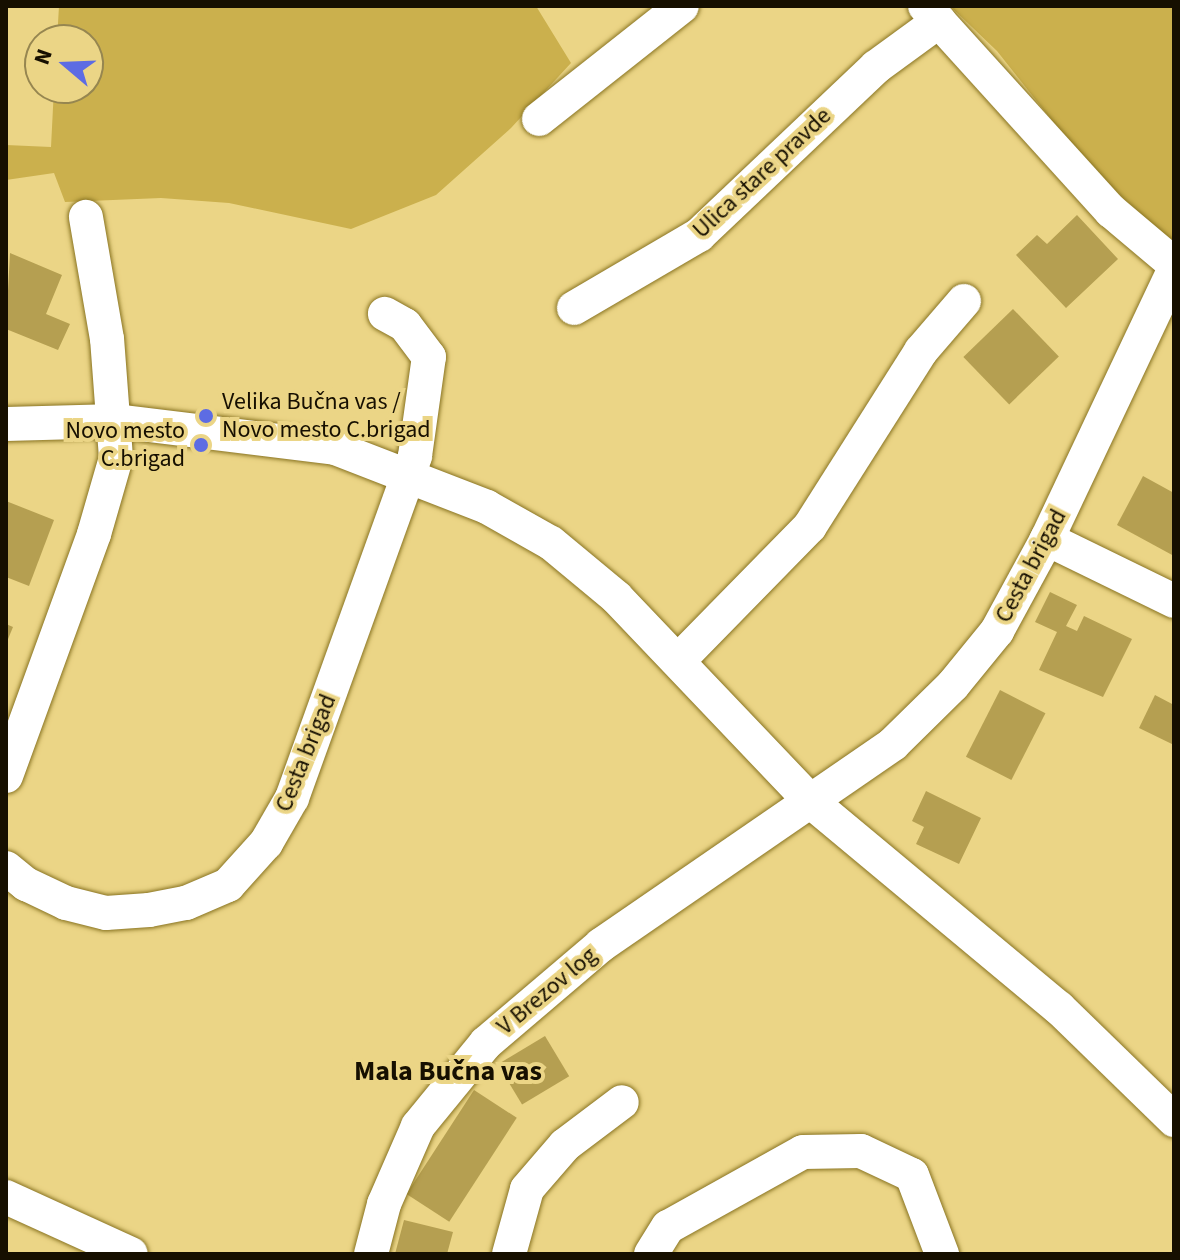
<!DOCTYPE html>
<meta charset="utf-8">
<style>
body{margin:0}
#map{position:relative;width:1180px;height:1260px;overflow:hidden;background:#ebd586;font-family:"Source Sans 3",sans-serif}
div>[style]{position:absolute}
.green>*{inset:0;background:#cbb04d}
.building>*{inset:0;background:#b59f51;transform-origin:0 0}
.roads{filter:drop-shadow(0 0 2px #897422) drop-shadow(0 0 2px #897422)}
.minor>*{height:34px;margin:-17px;padding:0 17px;transform-origin:17px;border-radius:17px;background:#fff}
.dots>*{width:22px;height:22px;translate:-50% -50%;box-sizing:border-box;border:4px solid #ebd586;border-radius:50%}
span{translate:-50% -50%;white-space:nowrap;text-align:center;line-height:1.15;-webkit-text-stroke:8px #ebd586;paint-order:stroke}
.street-label{font-size:24px;color:#160f00}
.poi-label{font-size:24px;color:#160f00}
.left{translate:0 -50%;text-align:left}
.right{translate:-100% -50%;text-align:right}
.quarter-label{font-size:28px;color:#160f00;font-weight:700}
.frame{position:absolute;inset:0;border:8px solid #160f00;pointer-events:none}
.north{position:absolute;left:24px;top:24px;width:80px;height:80px;box-sizing:border-box;background:#ebd586;border:2px solid #968650;border-radius:50%;rotate:289deg;font-size:22px;font-weight:700;line-height:32px;text-align:center;color:#160f00}
.north::after{content:'';display:block;margin:auto;width:28px;height:36px;background:#5d6ce3;clip-path:polygon(50% 0,100% 100%,50% 72%,0 100%)}
</style>
<div id="map">
<div class="green">
<i style="clip-path:polygon(59px 6px,536px 6px,571px 63px,511px 128px,436px 195px,351px 229px,229px 203px,161px 198px,65px 202px,54px 173px,6px 180px,6px 145px,51px 147px,54px 88px,88px 88px,88px 40px,57px 40px)"></i>
<i style="clip-path:polygon(950px 6px,1174px 6px,1174px 244px,1089px 167px,997px 51px)"></i>
</div>
<div class="building">
<i style="clip-path:polygon(1077px 215px,1118px 259px,1066px 308px,1016px 255px,1037px 235px,1047px 244px)"></i>
<i style="clip-path:polygon(10px 253px,62px 275px,46px 314px,70px 324px,58px 350px,6px 329px)"></i>
<i style="left:1013px;top:309px;width:66px;height:69px;rotate:46deg"></i>
<i style="clip-path:polygon(1143px 476px,1174px 493px,1174px 556px,1117px 525px)"></i>
<i style="clip-path:polygon(6px 501px,54px 520px,29px 586px,6px 577px)"></i>
<i style="clip-path:polygon(1050px 592px,1077px 605px,1066px 626px,1077px 631px,1084px 616px,1132px 639px,1103px 697px,1039px 670px,1057px 632px,1035px 622px)"></i>
<i style="clip-path:polygon(6px 624px,13px 627px,6px 644px)"></i>
<i style="left:1000px;top:690px;width:51px;height:75px;rotate:27deg"></i>
<i style="clip-path:polygon(1155px 695px,1174px 705px,1174px 745px,1139px 728px)"></i>
<i style="clip-path:polygon(926px 791px,981px 818px,959px 864px,916px 844px,924px 827px,912px 821px)"></i>
<i style="left:545px;top:1036px;width:47px;height:55px;rotate:59deg"></i>
<i style="left:474px;top:1090px;width:51px;height:124px;rotate:33deg"></i>
<i style="clip-path:polygon(404px 1220px,453px 1232px,447px 1254px,395px 1254px)"></i>
</div>
<div class="roads">
<div class="minor">
<i style="left:925px;top:6px;width:277px;rotate:47.8deg"></i>
<i style="left:1111px;top:211px;width:82px;rotate:40.1deg"></i>
<i style="left:539px;top:119px;width:182px;rotate:-38.3deg"></i>
<i style="left:574px;top:308px;width:145px;rotate:-30.3deg"></i>
<i style="left:699px;top:235px;width:244px;rotate:-43.5deg"></i>
<i style="left:876px;top:67px;width:78px;rotate:-36.1deg"></i>
<i style="left:6px;top:424px;width:110px;rotate:-1.6deg"></i>
<i style="left:116px;top:421px;width:221px;rotate:7deg"></i>
<i style="left:335px;top:448px;width:163px;rotate:21.2deg"></i>
<i style="left:487px;top:507px;width:73px;rotate:29.4deg"></i>
<i style="left:551px;top:543px;width:85px;rotate:39.7deg"></i>
<i style="left:616px;top:597px;width:280px;rotate:46.4deg"></i>
<i style="left:809px;top:800px;width:325px;rotate:39.8deg"></i>
<i style="left:1059px;top:1008px;width:161px;rotate:44.2deg"></i>
<i style="left:1047px;top:539px;width:141px;rotate:26deg"></i>
<i style="left:679px;top:660px;width:187px;rotate:-45.6deg"></i>
<i style="left:810px;top:526px;width:207px;rotate:-57.6deg"></i>
<i style="left:921px;top:351px;width:66px;rotate:-49.3deg"></i>
<i style="left:6px;top:776px;width:258px;rotate:-70deg"></i>
<i style="left:94px;top:534px;width:79px;rotate:-73.9deg"></i>
<i style="left:116px;top:458px;width:119px;rotate:-94.3deg"></i>
<i style="left:107px;top:339px;width:124px;rotate:-99.8deg"></i>
<i style="left:6px;top:868px;width:26px;rotate:39deg"></i>
<i style="left:26px;top:884px;width:44px;rotate:25.4deg"></i>
<i style="left:66px;top:903px;width:41px;rotate:14deg"></i>
<i style="left:106px;top:913px;width:43px;rotate:-4deg"></i>
<i style="left:149px;top:910px;width:38px;rotate:-11deg"></i>
<i style="left:186px;top:903px;width:46px;rotate:-23.2deg"></i>
<i style="left:228px;top:885px;width:57px;rotate:-47.9deg"></i>
<i style="left:266px;top:843px;width:52px;rotate:-60deg"></i>
<i style="left:292px;top:798px;width:363px;rotate:-70.2deg"></i>
<i style="left:415px;top:456px;width:100px;rotate:-82deg"></i>
<i style="left:429px;top:357px;width:40px;rotate:-127deg"></i>
<i style="left:405px;top:325px;width:23px;rotate:-151deg"></i>
<i style="left:6px;top:1197px;width:137px;rotate:24.5deg"></i>
<i style="left:371px;top:1254px;width:52px;rotate:-75.4deg"></i>
<i style="left:384px;top:1204px;width:85px;rotate:-66.4deg"></i>
<i style="left:418px;top:1126px;width:107px;rotate:-50.7deg"></i>
<i style="left:486px;top:1043px;width:151px;rotate:-40.4deg"></i>
<i style="left:601px;top:945px;width:354px;rotate:-34.5deg"></i>
<i style="left:893px;top:744px;width:84px;rotate:-44.5deg"></i>
<i style="left:953px;top:685px;width:70px;rotate:-50.8deg"></i>
<i style="left:997px;top:631px;width:105px;rotate:-61.5deg"></i>
<i style="left:1047px;top:539px;width:297px;rotate:-64.7deg"></i>
<i style="left:509px;top:1254px;width:67px;rotate:-74.5deg"></i>
<i style="left:527px;top:1189px;width:58px;rotate:-49.2deg"></i>
<i style="left:565px;top:1145px;width:71px;rotate:-37deg"></i>
<i style="left:651px;top:1254px;width:32px;rotate:-58deg"></i>
<i style="left:668px;top:1227px;width:154px;rotate:-29.1deg"></i>
<i style="left:803px;top:1152px;width:58px;rotate:-1deg"></i>
<i style="left:861px;top:1151px;width:56px;rotate:25.2deg"></i>
<i style="left:912px;top:1175px;width:85px;rotate:69.2deg"></i>
</div>
</div>
<div class="dots">
<i style="left:206px;top:416px;background:#5d6ce3"></i>
<i style="left:201px;top:445px;background:#5d6ce3"></i>
</div>
<div class="street-label">
<span style="left:762px;top:173px;rotate:-43deg">Ulica stare pravde</span>
<span style="left:1031px;top:566px;rotate:-62deg">Cesta brigad</span>
<span style="left:306px;top:753px;rotate:-68deg">Cesta brigad</span>
<span style="left:547px;top:991px;rotate:-40deg">V Brezov log</span>
</div>
<div class="poi-label">
<span class="left" style="left:222px;top:416px">Velika Bučna vas /<br>Novo mesto C.brigad</span>
<span class="right" style="left:185px;top:445px">Novo mesto<br>C.brigad</span>
</div>
<div class="quarter-label">
<span style="left:448px;top:1071px">Mala Bučna vas</span>
</div>
<div class="frame"></div>
<div class="north">N</div>
</div>
